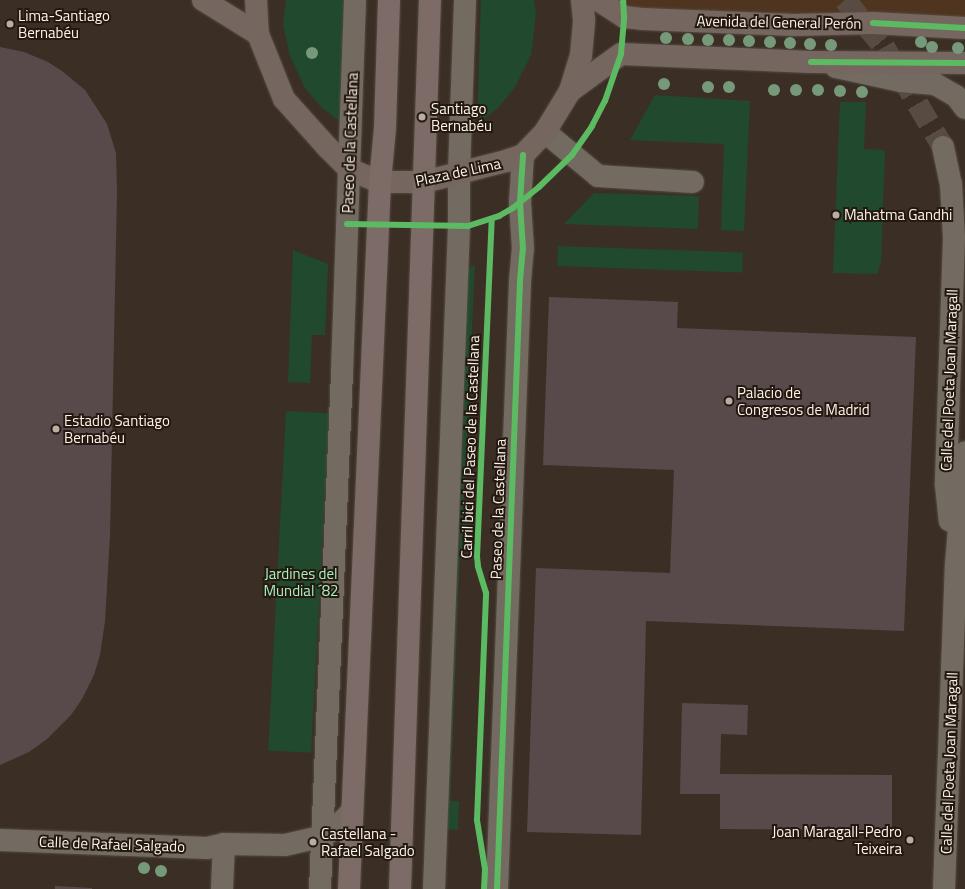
<!DOCTYPE html>
<meta charset="utf-8">
<style>
body{margin:0}
#map{position:relative;width:965px;height:889px;overflow:hidden;background:#3b2f25;font-family:"Titillium Web",sans-serif}
div>[style]{position:absolute}
.built>*{inset:0;background:#4f351f}
.green>*{inset:0;background:#21492e;transform-origin:0 0}
.building>*{inset:0;background:#584a4a}
.minor-tunnel>*{height:22px;margin-top:-11px;transform-origin:0;background:repeating-linear-gradient(90deg,#584c42 0 22px,transparent 0 33px)}
.roads{filter:drop-shadow(0 0 1px #554c43) drop-shadow(0 0 1px #554c43)}
.minor>*{height:22px;margin:-11px;padding:0 11px;transform-origin:11px;border-radius:11px;background:#736a61}
.major>*{height:22px;margin:-11px;padding:0 11px;transform-origin:11px;border-radius:11px;background:#766660}
.highway>*{height:22px;margin:-11px;padding:0 11px;transform-origin:11px;border-radius:11px;background:#7c6b66}
.cycleway>*{height:6px;margin:-3px;padding:0 3px;transform-origin:3px;border-radius:3px;background:#5cba63}
.trees>*{width:12px;height:12px;margin:-6px;border-radius:50%;background:#769a79}
.dots>*{width:11px;height:11px;translate:-50% -50%;box-sizing:border-box;border:2px solid #231911;border-radius:50%}
span{translate:-50% -50%;white-space:nowrap;text-align:center;line-height:1.15;-webkit-text-stroke:4px #231911;paint-order:stroke}
.poi-label{font-size:15px;color:#fef3e9}
.left{translate:0 -50%;text-align:left}
.right{translate:-100% -50%;text-align:right}
.street-label{font-size:15px;color:#fef3e9}
.park-label{font-size:15px;color:#a6f2bd}
</style>
<div id="map">
<div class="built">
<i style="clip-path:polygon(598px 0,965px 0,965px 28px,671px 16px)"></i>
</div>
<div class="green">
<i style="clip-path:polygon(286px 0,343px 0,341px 122px,321px 107px,305px 88px,290px 56px,283px 24px)"></i>
<i style="clip-path:polygon(481px 0,534px 0,536px 14px,531px 55px,515px 87px,498px 108px,477px 124px)"></i>
<i style="clip-path:polygon(655px 95px,750px 101px,744px 231px,721px 230px,724px 144px,630px 140px)"></i>
<i style="clip-path:polygon(840px 102px,866px 102px,864px 149px,885px 150px,881px 264px,877px 274px,833px 273px)"></i>
<i style="clip-path:polygon(594px 193px,699px 196px,698px 229px,564px 224px)"></i>
<i style="left:558px;top:246px;width:185px;height:20px;rotate:2deg"></i>
<i style="clip-path:polygon(293px 250px,328px 264px,325px 335px,312px 335px,310px 383px,288px 382px)"></i>
<i style="clip-path:polygon(475px 264px,463px 520px,470px 521px,469px 550px,460px 549px,450px 801px,459px 801px,458px 830px,443px 829px,468px 269px)"></i>
<i style="left:286px;top:411px;width:43px;height:340px;rotate:3deg"></i>
</div>
<div class="building">
<i style="clip-path:polygon(0 47px,24px 52px,48px 62px,62px 71px,85px 90px,107px 124px,116px 153px,117px 192px,110px 535px,105px 621px,100px 655px,94px 675px,82px 699px,71px 715px,47px 739px,29px 752px,0 765px)"></i>
<i style="clip-path:polygon(549px 297px,678px 302px,677px 328px,916px 337px,904px 631px,646px 621px,641px 835px,527px 832px,536px 568px,670px 573px,674px 470px,543px 465px)"></i>
<i style="clip-path:polygon(682px 703px,748px 705px,747px 735px,721px 734px,720px 774px,892px 775px,892px 830px,720px 829px,720px 794px,680px 794px)"></i>
<i style="clip-path:polygon(55px 886px,92px 888px,92px 889px,55px 889px)"></i>
</div>
<div class="minor-tunnel">
<i style="left:845px;top:0;width:61px;rotate:50.3deg"></i>
<i style="left:884px;top:47px;width:116px;rotate:59.5deg"></i>
</div>
<div class="roads">
<div class="minor">
<i style="left:836px;top:67px;width:66px;rotate:12.3deg"></i>
<i style="left:900px;top:81px;width:35px;rotate:5deg"></i>
<i style="left:935px;top:84px;width:24px;rotate:30deg"></i>
<i style="left:956px;top:96px;width:15px;rotate:53deg"></i>
<i style="left:545px;top:132px;width:69px;rotate:39.7deg"></i>
<i style="left:598px;top:176px;width:95px;rotate:3.6deg"></i>
<i style="left:943px;top:147px;width:38px;rotate:78deg"></i>
<i style="left:951px;top:184px;width:54px;rotate:86.8deg"></i>
<i style="left:954px;top:238px;width:247px;rotate:91.9deg"></i>
<i style="left:946px;top:485px;width:36px;rotate:84deg"></i>
<i style="left:0;top:840px;width:207px;rotate:2.2deg"></i>
<i style="left:207px;top:848px;width:17px;rotate:-13deg"></i>
<i style="left:224px;top:844px;width:61px;rotate:0.9deg"></i>
<i style="left:285px;top:845px;width:37px;rotate:-13deg"></i>
<i style="left:321px;top:837px;width:17px;rotate:-31deg"></i>
<i style="left:336px;top:828px;width:22px;rotate:-47deg"></i>
<i style="left:222px;top:889px;width:45px;rotate:-87.5deg"></i>
<i style="left:320px;top:889px;width:517px;rotate:-87.56deg"></i>
<i style="left:342px;top:372px;width:372px;rotate:-88deg"></i>
<i style="left:434px;top:889px;width:663px;rotate:-87.84deg"></i>
<i style="left:459px;top:226px;width:53px;rotate:-90deg"></i>
<i style="left:459px;top:173px;width:173px;rotate:-88deg"></i>
<i style="left:497px;top:889px;width:608px;rotate:-87.83deg"></i>
<i style="left:520px;top:281px;width:32px;rotate:-85deg"></i>
<i style="left:523px;top:249px;width:47px;rotate:-93.7deg"></i>
<i style="left:520px;top:202px;width:47px;rotate:-86.3deg"></i>
<i style="left:944px;top:889px;width:324px;rotate:-87.9deg"></i>
<i style="left:956px;top:565px;width:113px;rotate:-85.4deg"></i>
</div>
<div class="major">
<i style="left:203px;top:0;width:65px;rotate:31.7deg"></i>
<i style="left:256px;top:0;width:34px;rotate:87deg"></i>
<i style="left:258px;top:34px;width:70px;rotate:68.2deg"></i>
<i style="left:284px;top:99px;width:66px;rotate:48.1deg"></i>
<i style="left:328px;top:148px;width:30px;rotate:45deg"></i>
<i style="left:349px;top:169px;width:34px;rotate:23deg"></i>
<i style="left:380px;top:182px;width:44px"></i>
<i style="left:424px;top:182px;width:85px;rotate:-14.4deg"></i>
<i style="left:506px;top:161px;width:18px;rotate:-19deg"></i>
<i style="left:523px;top:155px;width:32px;rotate:-46deg"></i>
<i style="left:545px;top:132px;width:48px;rotate:-58.6deg"></i>
<i style="left:570px;top:91px;width:37px;rotate:-73deg"></i>
<i style="left:581px;top:56px;width:36px;rotate:-85deg"></i>
<i style="left:584px;top:20px;width:20px;rotate:-96deg"></i>
<i style="left:598px;top:0;width:31px;rotate:33deg"></i>
<i style="left:624px;top:17px;width:18px;rotate:6deg"></i>
<i style="left:642px;top:19px;width:152px;rotate:2.3deg"></i>
<i style="left:794px;top:25px;width:79px;rotate:-1.5deg"></i>
<i style="left:873px;top:23px;width:92px;rotate:3.1deg"></i>
<i style="left:570px;top:91px;width:63px;rotate:-36deg"></i>
<i style="left:621px;top:54px;width:190px;rotate:2.4deg"></i>
<i style="left:811px;top:62px;width:154px;rotate:0.4deg"></i>
</div>
<div class="highway">
<i style="left:349px;top:889px;width:708px;rotate:-87.49deg"></i>
<i style="left:380px;top:182px;width:54px;rotate:-84.7deg"></i>
<i style="left:385px;top:128px;width:128px;rotate:-88.2deg"></i>
<i style="left:400px;top:889px;width:890px;rotate:-88.07deg"></i>
</div>
</div>
<div class="cycleway">
<i style="left:873px;top:23px;width:92px;rotate:3.1deg"></i>
<i style="left:811px;top:62px;width:154px;rotate:0.4deg"></i>
<i style="left:347px;top:224px;width:121px;rotate:0.9deg"></i>
<i style="left:468px;top:226px;width:33px;rotate:-18deg"></i>
<i style="left:499px;top:216px;width:16px;rotate:-30deg"></i>
<i style="left:513px;top:208px;width:33px;rotate:-39deg"></i>
<i style="left:539px;top:187px;width:46px;rotate:-44.1deg"></i>
<i style="left:572px;top:155px;width:35px;rotate:-55deg"></i>
<i style="left:592px;top:126px;width:28px;rotate:-63deg"></i>
<i style="left:605px;top:101px;width:50px;rotate:-71.2deg"></i>
<i style="left:621px;top:54px;width:37px;rotate:-85deg"></i>
<i style="left:624px;top:17px;width:17px;rotate:-93deg"></i>
<i style="left:484px;top:889px;width:20px;rotate:-87deg"></i>
<i style="left:485px;top:869px;width:50px;rotate:-99.3deg"></i>
<i style="left:477px;top:820px;width:227px;rotate:-87.7deg"></i>
<i style="left:486px;top:593px;width:28px;rotate:-107deg"></i>
<i style="left:478px;top:566px;width:9px;rotate:-96deg"></i>
<i style="left:477px;top:557px;width:338px;rotate:-87.5deg"></i>
<i style="left:497px;top:889px;width:608px;rotate:-87.83deg"></i>
<i style="left:520px;top:281px;width:32px;rotate:-85deg"></i>
<i style="left:523px;top:249px;width:47px;rotate:-93.7deg"></i>
<i style="left:520px;top:202px;width:47px;rotate:-86.3deg"></i>
</div>
<div class="trees">
<i style="left:666px;top:38px"></i>
<i style="left:688px;top:39px"></i>
<i style="left:708px;top:40px"></i>
<i style="left:729px;top:40px"></i>
<i style="left:749px;top:41px"></i>
<i style="left:770px;top:42px"></i>
<i style="left:921px;top:42px"></i>
<i style="left:790px;top:43px"></i>
<i style="left:810px;top:44px"></i>
<i style="left:831px;top:45px"></i>
<i style="left:932px;top:47px"></i>
<i style="left:958px;top:48px"></i>
<i style="left:312px;top:53px"></i>
<i style="left:664px;top:84px"></i>
<i style="left:708px;top:87px"></i>
<i style="left:729px;top:87px"></i>
<i style="left:774px;top:90px"></i>
<i style="left:796px;top:90px"></i>
<i style="left:818px;top:90px"></i>
<i style="left:840px;top:91px"></i>
<i style="left:862px;top:92px"></i>
<i style="left:144px;top:868px"></i>
<i style="left:161px;top:871px"></i>
</div>
<div class="dots">
<i style="left:10px;top:24px;background:#baaea4"></i>
<i style="left:422px;top:117px;background:#baaea4"></i>
<i style="left:836px;top:215px;background:#baaea4"></i>
<i style="left:729px;top:401px;background:#baaea4"></i>
<i style="left:56px;top:429px;background:#baaea4"></i>
<i style="left:910px;top:840px;background:#baaea4"></i>
<i style="left:313px;top:842px;background:#baaea4"></i>
</div>
<div class="poi-label">
<span class="left" style="left:18px;top:24px">Lima-Santiago<br>Bernabéu</span>
<span class="left" style="left:431px;top:117px">Santiago<br>Bernabéu</span>
<span class="left" style="left:844px;top:215px">Mahatma Gandhi</span>
<span class="left" style="left:737px;top:401px">Palacio de<br>Congresos de Madrid</span>
<span class="left" style="left:64px;top:429px">Estadio Santiago<br>Bernabéu</span>
<span class="right" style="left:902px;top:840px">Joan Maragall-Pedro<br>Teixeira</span>
<span class="left" style="left:321px;top:842px">Castellana -<br>Rafael Salgado</span>
</div>
<div class="street-label">
<span style="left:779px;top:22px;rotate:1deg">Avenida del General Perón</span>
<span style="left:350px;top:143px;rotate:-88deg">Paseo de la Castellana</span>
<span style="left:458px;top:172px;rotate:-12deg">Plaza de Lima</span>
<span style="left:949px;top:380px;rotate:-88deg">Calle del Poeta Joan Maragall</span>
<span style="left:470px;top:447px;rotate:-88deg">Carril bici del Paseo de la Castellana</span>
<span style="left:498px;top:509px;rotate:-88deg">Paseo de la Castellana</span>
<span style="left:949px;top:763px;rotate:-88deg">Calle del Poeta Joan Maragall</span>
<span style="left:112px;top:844px;rotate:2deg">Calle de Rafael Salgado</span>
</div>
<div class="park-label">
<span style="left:301px;top:582px">Jardines del<br>Mundial ´82</span>
</div>
</div>
